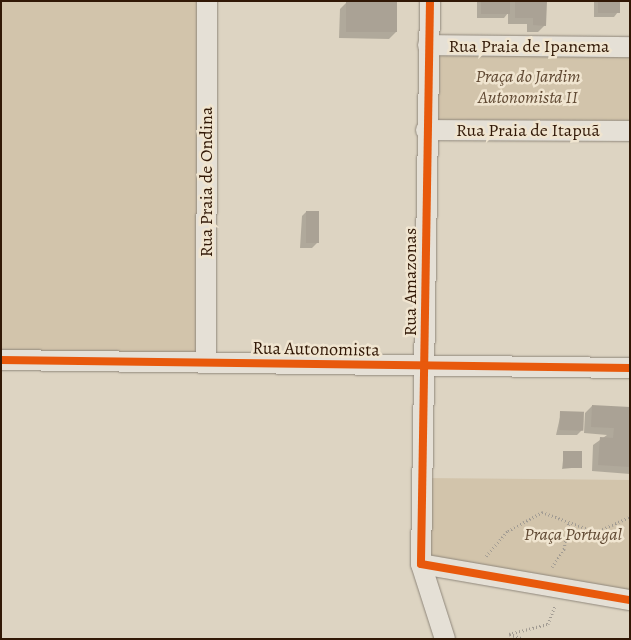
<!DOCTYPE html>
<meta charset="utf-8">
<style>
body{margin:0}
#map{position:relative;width:631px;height:640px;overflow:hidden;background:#ddd4c2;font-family:Alegreya,serif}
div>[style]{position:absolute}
.green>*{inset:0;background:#d2c4ab;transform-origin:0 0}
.shadow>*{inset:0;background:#0003}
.building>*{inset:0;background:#aaa295;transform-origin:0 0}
.path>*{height:3px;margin-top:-1.5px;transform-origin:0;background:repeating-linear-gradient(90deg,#a29c93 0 1px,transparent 0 3.5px)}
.roads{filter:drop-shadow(0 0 1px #8f877b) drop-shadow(0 0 1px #8f877b)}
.minor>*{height:20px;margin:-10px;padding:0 10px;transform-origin:10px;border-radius:10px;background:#e5e0d6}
.cycleway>*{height:8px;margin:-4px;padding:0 4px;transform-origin:4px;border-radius:4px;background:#e8590c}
span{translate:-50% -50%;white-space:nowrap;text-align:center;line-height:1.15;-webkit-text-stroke:5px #f0e5d0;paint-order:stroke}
.street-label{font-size:18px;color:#311806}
.park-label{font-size:18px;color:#5f4832;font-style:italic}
.frame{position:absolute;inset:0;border:2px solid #311806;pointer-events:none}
</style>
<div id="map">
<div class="green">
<i style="left:1px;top:1px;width:206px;height:359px"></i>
<i style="left:428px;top:45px;width:202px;height:85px;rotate:1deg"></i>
<i style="clip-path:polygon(422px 478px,630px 480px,630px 600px,421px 564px)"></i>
</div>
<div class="shadow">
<i style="clip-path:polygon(477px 1px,545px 1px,545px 25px,538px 32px,527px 32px,527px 24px,508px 24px,508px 13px,504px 18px,477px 18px)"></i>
<i style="clip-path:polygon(594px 1px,618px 1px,618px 12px,614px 17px,594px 17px)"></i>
<i style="clip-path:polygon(347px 2px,396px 32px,389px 39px,339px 38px,340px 9px)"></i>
<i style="clip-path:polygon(306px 212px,317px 243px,312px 248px,300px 248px,302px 216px)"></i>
<i style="clip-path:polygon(592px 406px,630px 409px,630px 474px,592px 471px,593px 445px,607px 435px,584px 433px,585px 413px)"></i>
<i style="clip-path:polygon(561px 413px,582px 430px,577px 435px,556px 435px)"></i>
<i style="clip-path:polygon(564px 452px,581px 467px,562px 469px)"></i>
</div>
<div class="building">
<i style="left:346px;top:1px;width:51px;height:31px"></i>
<i style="left:481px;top:1px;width:29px;height:13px"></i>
<i style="clip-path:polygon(515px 1px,547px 1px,546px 26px,533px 25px,533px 18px,515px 18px)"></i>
<i style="left:598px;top:1px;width:22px;height:12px"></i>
<i style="left:306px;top:211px;width:13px;height:32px"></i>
<i style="clip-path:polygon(592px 405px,630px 407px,630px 467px,598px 465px,600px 437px,613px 438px,614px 428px,591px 427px)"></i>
<i style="left:560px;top:411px;width:24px;height:19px;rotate:2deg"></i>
<i style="left:563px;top:451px;width:19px;height:17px"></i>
</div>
<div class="path">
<i style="left:486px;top:556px;width:33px;rotate:-49deg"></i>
<i style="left:508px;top:531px;width:39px;rotate:-29deg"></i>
<i style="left:542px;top:512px;width:58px;rotate:20.3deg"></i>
<i style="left:596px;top:532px;width:37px;rotate:-24deg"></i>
<i style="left:552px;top:567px;width:22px;rotate:-56deg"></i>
<i style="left:564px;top:549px;width:27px;rotate:-80deg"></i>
<i style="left:524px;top:639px;width:16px;rotate:-162deg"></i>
<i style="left:509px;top:634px;width:40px;rotate:-14.4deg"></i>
<i style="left:548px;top:624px;width:19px;rotate:-69deg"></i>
</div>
<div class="roads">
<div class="minor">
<i style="left:430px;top:1px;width:563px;rotate:90.92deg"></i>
<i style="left:421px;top:564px;width:79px;rotate:72.3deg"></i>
<i style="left:428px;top:45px;width:202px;rotate:0.6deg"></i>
<i style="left:426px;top:130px;width:204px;rotate:0.3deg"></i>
<i style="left:1px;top:360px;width:629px;rotate:0.73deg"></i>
<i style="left:206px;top:363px;width:362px;rotate:-89.8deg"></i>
<i style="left:421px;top:564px;width:212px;rotate:9.8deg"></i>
</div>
</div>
<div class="cycleway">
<i style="left:430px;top:1px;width:563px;rotate:90.92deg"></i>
<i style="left:421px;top:564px;width:212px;rotate:9.8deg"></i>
<i style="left:1px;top:360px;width:629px;rotate:0.73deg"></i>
</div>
<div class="street-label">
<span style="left:529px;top:46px">Rua Praia de Ipanema</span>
<span style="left:528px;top:130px">Rua Praia de Itapuã</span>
<span style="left:206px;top:182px;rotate:-90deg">Rua Praia de Ondina</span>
<span style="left:410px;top:282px;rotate:-90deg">Rua Amazonas</span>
<span style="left:316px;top:349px;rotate:1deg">Rua Autonomista</span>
</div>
<div class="park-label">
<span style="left:528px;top:87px">Praça do Jardim<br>Autonomista II</span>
<span style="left:573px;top:534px">Praça Portugal</span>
</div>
<div class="frame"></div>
</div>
